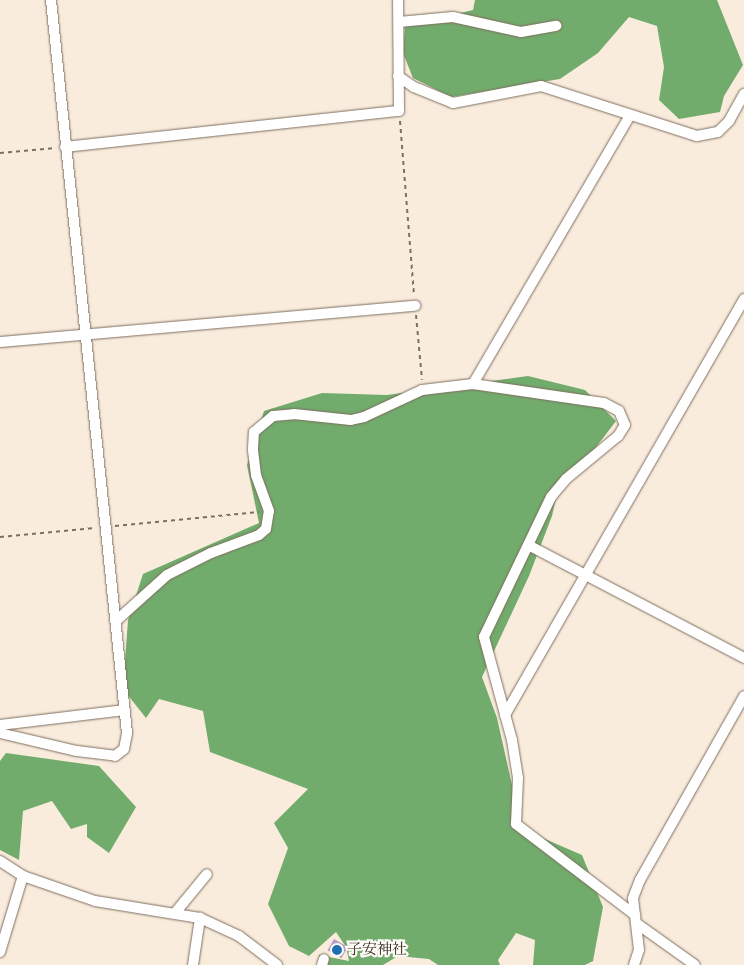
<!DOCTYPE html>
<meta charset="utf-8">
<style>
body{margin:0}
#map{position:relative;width:744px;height:965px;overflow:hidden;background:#f9ecdc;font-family:"IM FELL French Canon","Noto Serif JP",serif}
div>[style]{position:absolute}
.forest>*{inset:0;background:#72ac6c}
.building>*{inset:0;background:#b49bca;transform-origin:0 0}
.path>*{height:2px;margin-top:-1px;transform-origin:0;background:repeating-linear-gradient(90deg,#7e6e60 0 4px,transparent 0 8px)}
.roads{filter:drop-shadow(0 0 1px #7e6e60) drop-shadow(0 0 1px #7e6e60)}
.minor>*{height:10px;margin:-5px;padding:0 5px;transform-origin:5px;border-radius:5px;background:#fff}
.dots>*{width:14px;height:14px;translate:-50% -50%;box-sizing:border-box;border:2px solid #fdfcf7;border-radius:50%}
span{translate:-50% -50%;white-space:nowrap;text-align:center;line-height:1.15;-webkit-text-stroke:4.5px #fdfcf7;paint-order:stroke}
.poi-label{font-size:15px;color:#3b2a1e}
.left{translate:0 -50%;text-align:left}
</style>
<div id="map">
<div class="forest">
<i style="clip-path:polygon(475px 0,717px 0,743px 65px,724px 96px,720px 112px,679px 119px,659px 100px,664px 67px,657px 26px,629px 17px,598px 53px,560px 79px,451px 97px,413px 78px,403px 53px,405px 26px,473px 10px)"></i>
<i style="clip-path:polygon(528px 376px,585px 390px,616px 421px,587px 459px,559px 484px,552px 516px,529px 576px,482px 677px,497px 718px,523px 834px,545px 839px,582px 855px,603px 907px,593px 961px,585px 965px,533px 965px,535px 940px,516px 933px,498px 960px,500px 965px,438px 965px,429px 959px,398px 956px,383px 965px,321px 965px,319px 955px,349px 961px,346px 947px,336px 932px,309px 956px,289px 946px,268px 904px,288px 848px,274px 823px,308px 789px,210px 752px,203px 711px,159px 699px,146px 718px,123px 689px,128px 620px,143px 574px,259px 523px,247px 465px,264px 411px,322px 393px,387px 395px)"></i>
<i style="clip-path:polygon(6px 753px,99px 766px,136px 807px,109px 853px,87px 837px,87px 824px,71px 829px,52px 801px,23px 811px,19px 860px,0 850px,0 761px)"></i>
</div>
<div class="building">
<i style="left:334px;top:939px;width:16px;height:13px;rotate:30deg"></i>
</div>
<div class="path">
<i style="left:400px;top:121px;width:175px;rotate:85.4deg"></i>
<i style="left:0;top:153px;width:56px;rotate:-5.1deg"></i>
<i style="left:416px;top:315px;width:65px;rotate:84.7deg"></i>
<i style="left:115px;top:526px;width:145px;rotate:-5.6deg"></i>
<i style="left:0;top:537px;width:95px;rotate:-5.4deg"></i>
</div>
<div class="roads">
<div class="minor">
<i style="left:399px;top:22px;width:54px;rotate:-5.3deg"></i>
<i style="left:453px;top:17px;width:70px;rotate:12.4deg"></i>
<i style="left:521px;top:32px;width:36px;rotate:-10deg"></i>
<i style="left:398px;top:76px;width:19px;rotate:35deg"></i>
<i style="left:414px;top:87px;width:42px;rotate:22.3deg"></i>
<i style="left:453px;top:103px;width:90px;rotate:-10.9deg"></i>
<i style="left:541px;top:86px;width:164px;rotate:17.8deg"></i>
<i style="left:697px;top:136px;width:21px;rotate:-11deg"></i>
<i style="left:718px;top:132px;width:16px;rotate:-45deg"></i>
<i style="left:729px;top:121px;width:31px;rotate:-61deg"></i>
<i style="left:65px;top:147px;width:336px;rotate:-6.2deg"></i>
<i style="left:399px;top:111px;width:111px;rotate:-90.5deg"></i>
<i style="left:0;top:342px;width:417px;rotate:-5deg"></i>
<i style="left:473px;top:384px;width:311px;rotate:-59.7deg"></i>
<i style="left:530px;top:546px;width:242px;rotate:27.6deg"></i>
<i style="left:117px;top:620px;width:67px;rotate:-42deg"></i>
<i style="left:167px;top:575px;width:49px;rotate:-26.6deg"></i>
<i style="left:211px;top:553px;width:51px;rotate:-20.6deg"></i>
<i style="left:259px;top:535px;width:9px;rotate:-41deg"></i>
<i style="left:266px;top:529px;width:18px;rotate:-81deg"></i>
<i style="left:269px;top:511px;width:38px;rotate:-110deg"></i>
<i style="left:256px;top:475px;width:26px;rotate:-97deg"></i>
<i style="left:253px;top:449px;width:17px;rotate:-87deg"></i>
<i style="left:254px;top:432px;width:25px;rotate:-40deg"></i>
<i style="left:273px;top:416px;width:21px;rotate:-5deg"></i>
<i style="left:294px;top:414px;width:57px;rotate:6deg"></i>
<i style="left:351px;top:420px;width:13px;rotate:-13deg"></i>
<i style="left:364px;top:417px;width:64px;rotate:-25deg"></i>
<i style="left:422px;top:390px;width:51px;rotate:-6.7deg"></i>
<i style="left:473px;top:384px;width:132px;rotate:8.3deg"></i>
<i style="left:604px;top:403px;width:17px;rotate:28deg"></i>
<i style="left:619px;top:411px;width:15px;rotate:67deg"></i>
<i style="left:625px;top:425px;width:13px;rotate:122deg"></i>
<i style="left:618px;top:436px;width:67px;rotate:140.4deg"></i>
<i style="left:566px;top:479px;width:23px;rotate:130deg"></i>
<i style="left:551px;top:497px;width:155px;rotate:115.6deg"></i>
<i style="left:484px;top:637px;width:107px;rotate:74.8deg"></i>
<i style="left:512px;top:740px;width:38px;rotate:81deg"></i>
<i style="left:518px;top:778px;width:46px;rotate:92.5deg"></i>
<i style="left:516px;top:824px;width:150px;rotate:37.4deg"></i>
<i style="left:505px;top:715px;width:480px;rotate:-60.1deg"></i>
<i style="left:0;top:725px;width:126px;rotate:-6.8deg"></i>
<i style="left:0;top:733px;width:79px;rotate:13.2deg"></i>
<i style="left:77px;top:751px;width:38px;rotate:7deg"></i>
<i style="left:115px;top:756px;width:11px;rotate:-38deg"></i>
<i style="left:124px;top:749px;width:16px;rotate:-79deg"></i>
<i style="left:127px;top:733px;width:737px;rotate:-95.92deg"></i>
<i style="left:0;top:861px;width:27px;rotate:33deg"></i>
<i style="left:23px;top:876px;width:76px;rotate:19.1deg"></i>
<i style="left:95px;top:901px;width:106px;rotate:9.2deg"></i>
<i style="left:200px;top:918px;width:43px;rotate:24.8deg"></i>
<i style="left:239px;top:936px;width:48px;rotate:37.3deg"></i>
<i style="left:175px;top:913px;width:50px;rotate:-50.6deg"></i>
<i style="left:636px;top:923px;width:72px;rotate:35.4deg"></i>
<i style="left:0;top:952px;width:79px;rotate:-73.2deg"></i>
<i style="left:193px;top:965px;width:48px;rotate:-81.5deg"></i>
<i style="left:322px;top:965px;width:6px;rotate:-72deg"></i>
<i style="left:634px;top:965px;width:16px;rotate:-72deg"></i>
<i style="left:639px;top:950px;width:52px;rotate:-96.6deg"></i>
<i style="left:633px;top:898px;width:19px;rotate:-69deg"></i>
<i style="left:640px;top:880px;width:211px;rotate:-60.5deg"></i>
</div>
</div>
<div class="dots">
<i style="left:337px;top:950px;background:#1f6fb2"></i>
</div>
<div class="poi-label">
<span class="left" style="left:347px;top:950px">子安神社</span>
</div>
</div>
